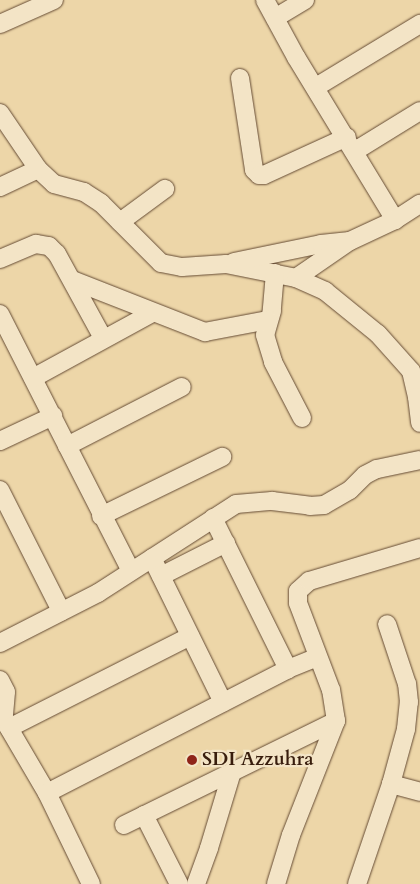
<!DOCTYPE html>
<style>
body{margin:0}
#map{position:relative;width:420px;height:884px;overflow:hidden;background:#edd6a8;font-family:Cardo,serif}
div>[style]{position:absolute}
.roads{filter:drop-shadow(0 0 1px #654b34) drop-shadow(0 0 1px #654b34)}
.minor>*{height:18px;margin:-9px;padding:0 9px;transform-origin:9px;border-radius:9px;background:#f3e4c6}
.dots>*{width:14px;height:14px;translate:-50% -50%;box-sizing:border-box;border:2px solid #f3e4c6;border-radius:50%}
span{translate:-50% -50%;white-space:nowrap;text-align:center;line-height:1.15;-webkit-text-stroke:4.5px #f3e4c6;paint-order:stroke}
.poi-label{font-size:19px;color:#381d0d;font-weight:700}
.left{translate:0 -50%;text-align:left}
</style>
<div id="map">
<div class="roads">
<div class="minor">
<i style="left:265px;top:0;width:65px;rotate:61.5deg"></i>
<i style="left:296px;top:57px;width:191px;rotate:58.7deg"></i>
<i style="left:275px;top:18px;width:35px;rotate:-31deg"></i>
<i style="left:0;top:24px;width:59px;rotate:-24deg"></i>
<i style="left:240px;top:78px;width:93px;rotate:81.3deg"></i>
<i style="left:254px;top:170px;width:7px;rotate:45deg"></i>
<i style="left:259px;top:175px;width:5px"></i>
<i style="left:264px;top:175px;width:91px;rotate:-24.6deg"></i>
<i style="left:316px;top:87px;width:122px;rotate:-31.2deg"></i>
<i style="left:0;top:113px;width:68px;rotate:55.8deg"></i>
<i style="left:38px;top:169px;width:22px;rotate:43deg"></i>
<i style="left:54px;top:184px;width:31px;rotate:15deg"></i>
<i style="left:84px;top:192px;width:20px;rotate:33deg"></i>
<i style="left:101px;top:203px;width:85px;rotate:45deg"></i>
<i style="left:161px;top:263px;width:21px;rotate:11deg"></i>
<i style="left:182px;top:267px;width:44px;rotate:-3.9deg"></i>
<i style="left:226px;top:264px;width:71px;rotate:11.3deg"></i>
<i style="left:296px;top:278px;width:32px;rotate:24deg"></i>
<i style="left:325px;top:291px;width:68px;rotate:39.1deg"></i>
<i style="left:378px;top:334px;width:50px;rotate:48.3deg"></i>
<i style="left:411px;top:371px;width:27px;rotate:77deg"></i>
<i style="left:417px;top:397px;width:26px;rotate:83deg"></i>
<i style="left:355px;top:151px;width:76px;rotate:-31.6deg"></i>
<i style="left:0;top:187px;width:42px;rotate:-25.3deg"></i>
<i style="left:120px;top:222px;width:56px;rotate:-36.3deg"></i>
<i style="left:0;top:259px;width:39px;rotate:-23deg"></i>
<i style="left:36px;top:244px;width:13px;rotate:9deg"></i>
<i style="left:49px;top:246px;width:11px;rotate:45deg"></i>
<i style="left:57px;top:254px;width:96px;rotate:61.3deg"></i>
<i style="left:234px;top:262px;width:89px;rotate:-11.7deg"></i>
<i style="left:321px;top:244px;width:29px;rotate:-6deg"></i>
<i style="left:350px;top:241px;width:50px;rotate:-25deg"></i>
<i style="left:395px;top:220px;width:30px;rotate:-33deg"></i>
<i style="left:275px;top:273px;width:38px;rotate:95deg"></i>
<i style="left:272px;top:311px;width:25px;rotate:106deg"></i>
<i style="left:265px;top:335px;width:28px;rotate:73deg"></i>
<i style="left:273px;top:362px;width:63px;rotate:62.6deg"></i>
<i style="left:296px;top:278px;width:62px;rotate:-34.5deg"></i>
<i style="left:72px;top:280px;width:143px;rotate:21.4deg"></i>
<i style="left:205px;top:332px;width:64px;rotate:-10.8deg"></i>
<i style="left:0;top:314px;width:288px;rotate:63deg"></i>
<i style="left:33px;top:378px;width:136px;rotate:-28.6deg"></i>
<i style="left:0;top:441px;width:59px;rotate:-25.3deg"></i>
<i style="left:67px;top:446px;width:129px;rotate:-27.2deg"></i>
<i style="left:0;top:490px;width:136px;rotate:63.2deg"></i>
<i style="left:101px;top:516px;width:135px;rotate:-26deg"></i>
<i style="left:213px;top:518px;width:169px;rotate:63.6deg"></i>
<i style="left:152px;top:558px;width:161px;rotate:63.8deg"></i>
<i style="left:161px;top:576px;width:73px;rotate:-26.9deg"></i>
<i style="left:0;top:643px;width:110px;rotate:-27deg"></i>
<i style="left:98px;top:593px;width:164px;rotate:-32.8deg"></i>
<i style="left:236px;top:504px;width:36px;rotate:-5deg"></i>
<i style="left:272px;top:501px;width:38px;rotate:7deg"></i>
<i style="left:310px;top:506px;width:14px;rotate:-4deg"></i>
<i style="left:324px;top:505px;width:30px;rotate:-30deg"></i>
<i style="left:350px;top:490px;width:21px;rotate:-45deg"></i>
<i style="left:365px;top:475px;width:13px;rotate:-27deg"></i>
<i style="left:377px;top:469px;width:44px;rotate:-11.8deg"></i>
<i style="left:0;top:680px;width:13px;rotate:63deg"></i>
<i style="left:6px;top:692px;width:25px;rotate:95deg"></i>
<i style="left:0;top:713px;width:93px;rotate:59.6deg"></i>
<i style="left:47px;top:793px;width:101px;rotate:64.2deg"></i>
<i style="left:9px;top:728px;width:203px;rotate:-26.9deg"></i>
<i style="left:391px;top:784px;width:30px;rotate:15deg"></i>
<i style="left:47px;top:793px;width:271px;rotate:-27.2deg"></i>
<i style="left:288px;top:669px;width:32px;rotate:-22deg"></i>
<i style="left:144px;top:815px;width:77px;rotate:63.1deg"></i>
<i style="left:124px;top:825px;width:236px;rotate:-26.1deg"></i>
<i style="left:196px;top:884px;width:38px;rotate:-70deg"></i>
<i style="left:209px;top:848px;width:79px;rotate:-73.2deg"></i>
<i style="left:276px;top:884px;width:51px;rotate:-73deg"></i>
<i style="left:291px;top:835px;width:123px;rotate:-68.5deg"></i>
<i style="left:336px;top:721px;width:31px;rotate:-99deg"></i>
<i style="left:331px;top:690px;width:93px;rotate:-110.8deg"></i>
<i style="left:298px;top:603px;width:12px;rotate:-90deg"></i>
<i style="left:298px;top:591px;width:15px;rotate:-42deg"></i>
<i style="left:309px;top:581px;width:116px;rotate:-16.6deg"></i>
<i style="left:357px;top:884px;width:106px;rotate:-71.2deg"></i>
<i style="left:391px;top:784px;width:57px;rotate:-74.7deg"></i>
<i style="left:406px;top:729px;width:27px;rotate:-84deg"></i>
<i style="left:409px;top:702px;width:18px;rotate:-96deg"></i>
<i style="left:407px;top:684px;width:63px;rotate:-108.4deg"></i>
</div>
</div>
<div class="dots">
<i style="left:192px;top:760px;background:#8f2418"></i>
</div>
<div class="poi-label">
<span class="left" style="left:202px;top:760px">SDI Azzuhra</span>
</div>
</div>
